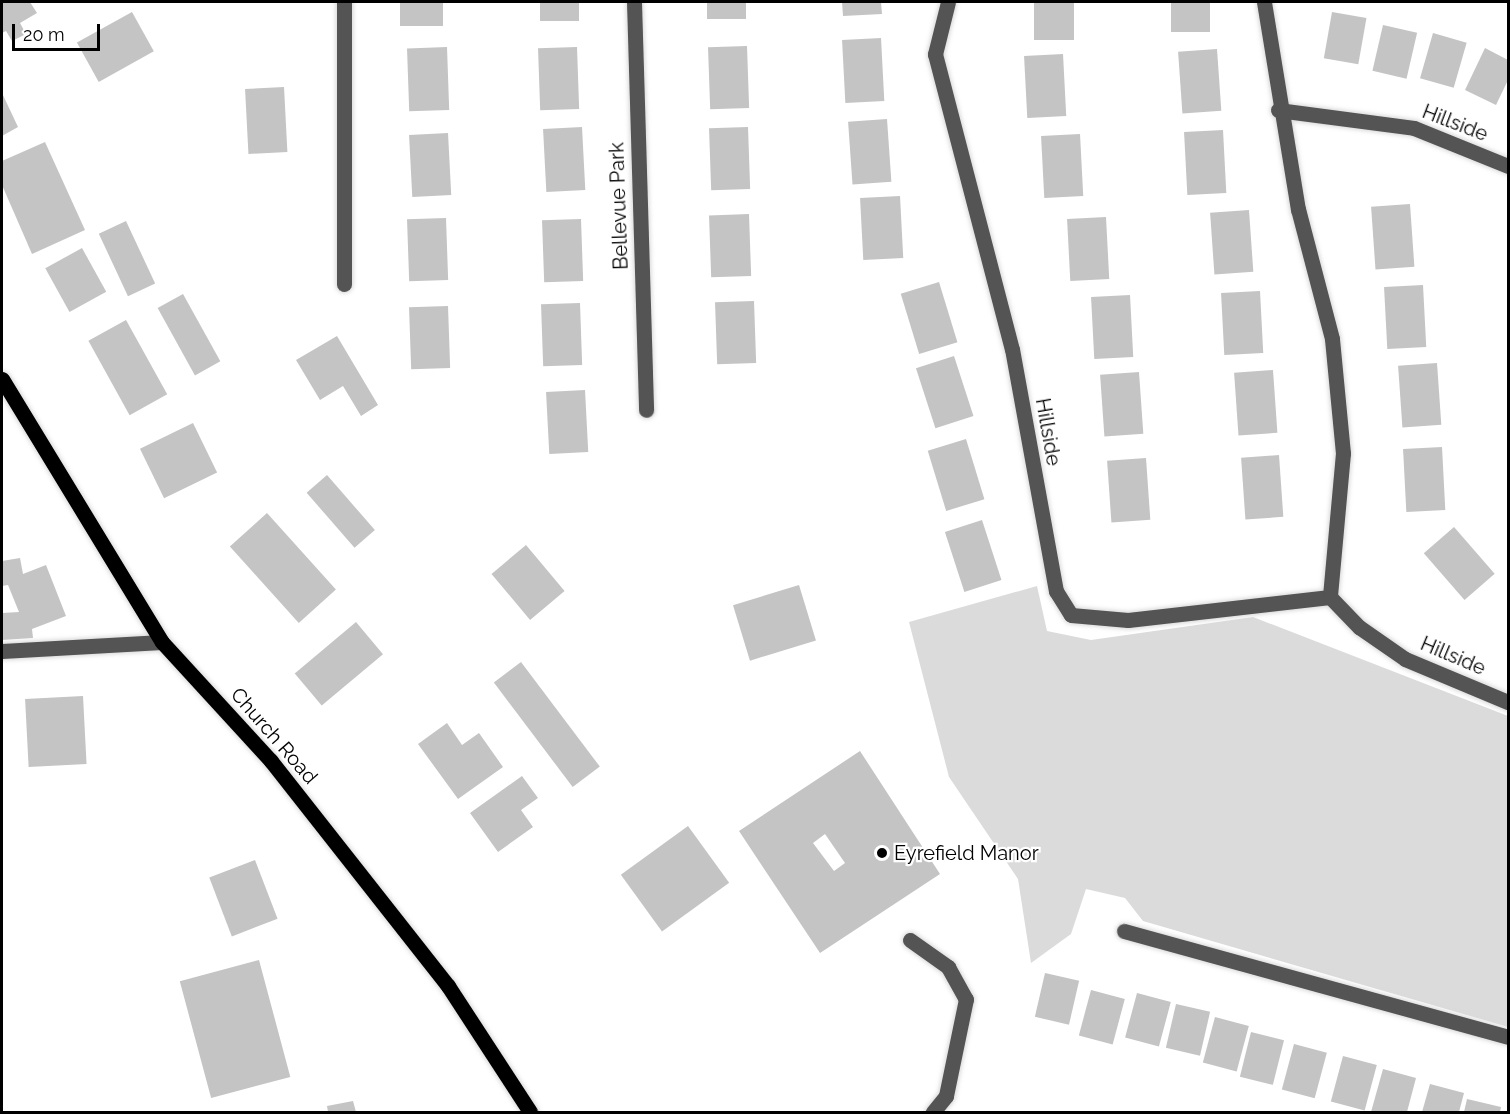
<!DOCTYPE html>
<style>
body{margin:0}
#map{position:relative;width:1510px;height:1114px;overflow:hidden;background:#fff;font-family:Raleway,sans-serif}
div>[style]{position:absolute}
.green>*{inset:0;background:#dbdbdb}
.building>*{inset:0;background:#c4c4c4;transform-origin:0 0}
.roads{filter:drop-shadow(0 0 2px #dbdbdb) drop-shadow(0 0 2px #dbdbdb)}
.minor>*{height:15px;margin:-7.5px;padding:0 7.5px;transform-origin:7.5px;border-radius:7.5px;background:#545454}
.major>*{height:15px;margin:-7.5px;padding:0 7.5px;transform-origin:7.5px;border-radius:7.5px;background:#000}
.dots>*{width:16px;height:16px;translate:-50% -50%;box-sizing:border-box;border:3px solid #fff;border-radius:50%}
span{translate:-50% -50%;white-space:nowrap;text-align:center;line-height:1.15;-webkit-text-stroke:4.5px #fff;paint-order:stroke}
.street-label{font-size:20px;color:#000}
.poi-label{font-size:20px;color:#000}
.left{translate:0 -50%;text-align:left}
.frame{position:absolute;inset:0;border:3px solid #000;pointer-events:none}
.scale{position:absolute;left:12px;top:24px;width:88px;height:27px;box-sizing:border-box;border:3px solid #000;border-top:0;padding-left:8px;font-size:18px;line-height:21px;white-space:nowrap;color:#000;-webkit-text-stroke:4px #fff;paint-order:stroke}
</style>
<div id="map">
<div class="green">
<i style="clip-path:polygon(1037px 586px,1047px 631px,1091px 640px,1253px 617px,1508px 716px,1508px 1027px,1143px 921px,1125px 898px,1086px 889px,1071px 934px,1031px 963px,1018px 879px,949px 777px,909px 622px)"></i>
</div>
<div class="building">
<i style="clip-path:polygon(2px 2px,30px 2px,37px 13px,20px 23px,26px 34px,12px 41px,6px 31px,2px 33px)"></i>
<i style="left:400px;top:2px;width:43px;height:24px"></i>
<i style="left:540px;top:2px;width:39px;height:19px"></i>
<i style="left:707px;top:2px;width:39px;height:17px"></i>
<i style="clip-path:polygon(842px 2px,881px 2px,882px 14px,843px 16px)"></i>
<i style="left:1034px;top:2px;width:40px;height:38px"></i>
<i style="left:1171px;top:2px;width:39px;height:30px"></i>
<i style="left:132px;top:12px;width:45px;height:63px;rotate:61deg"></i>
<i style="left:1332px;top:12px;width:35px;height:47px;rotate:10deg"></i>
<i style="left:1383px;top:25px;width:35px;height:47px;rotate:13deg"></i>
<i style="left:1433px;top:33px;width:35px;height:47px;rotate:16deg"></i>
<i style="left:881px;top:38px;width:63px;height:39px;rotate:87deg"></i>
<i style="left:747px;top:46px;width:62px;height:39px;rotate:88deg"></i>
<i style="left:447px;top:47px;width:63px;height:40px;rotate:88deg"></i>
<i style="left:577px;top:47px;width:62px;height:39px;rotate:88deg"></i>
<i style="clip-path:polygon(1485px 48px,1508px 60px,1508px 80px,1496px 105px,1465px 90px)"></i>
<i style="left:1217px;top:49px;width:62px;height:39px;rotate:86deg"></i>
<i style="left:1063px;top:54px;width:62px;height:39px;rotate:87deg"></i>
<i style="left:284px;top:87px;width:65px;height:39px;rotate:87deg"></i>
<i style="clip-path:polygon(2px 93px,18px 127px,2px 136px)"></i>
<i style="left:887px;top:119px;width:63px;height:39px;rotate:86deg"></i>
<i style="left:582px;top:127px;width:63px;height:39px;rotate:87deg"></i>
<i style="left:748px;top:127px;width:62px;height:39px;rotate:88deg"></i>
<i style="left:1223px;top:130px;width:63px;height:39px;rotate:87deg"></i>
<i style="left:448px;top:133px;width:62px;height:39px;rotate:87deg"></i>
<i style="left:1080px;top:134px;width:62px;height:39px;rotate:87deg"></i>
<i style="clip-path:polygon(45px 142px,85px 230px,32px 254px,2px 185px,2px 161px)"></i>
<i style="left:900px;top:196px;width:62px;height:40px;rotate:87deg"></i>
<i style="left:1410px;top:204px;width:63px;height:39px;rotate:86deg"></i>
<i style="left:1249px;top:210px;width:62px;height:39px;rotate:86deg"></i>
<i style="left:749px;top:214px;width:62px;height:40px;rotate:88deg"></i>
<i style="left:1106px;top:217px;width:62px;height:39px;rotate:87deg"></i>
<i style="left:446px;top:218px;width:62px;height:39px;rotate:88deg"></i>
<i style="left:581px;top:219px;width:62px;height:39px;rotate:88deg"></i>
<i style="left:126px;top:221px;width:69px;height:30px;rotate:65deg"></i>
<i style="left:82px;top:248px;width:50px;height:42px;rotate:61deg"></i>
<i style="left:939px;top:282px;width:63px;height:40px;rotate:73deg"></i>
<i style="left:1423px;top:285px;width:62px;height:39px;rotate:87deg"></i>
<i style="left:1260px;top:291px;width:62px;height:39px;rotate:87deg"></i>
<i style="left:183px;top:294px;width:77px;height:29px;rotate:61deg"></i>
<i style="left:1130px;top:295px;width:62px;height:39px;rotate:87deg"></i>
<i style="left:754px;top:301px;width:62px;height:39px;rotate:88deg"></i>
<i style="left:580px;top:303px;width:62px;height:39px;rotate:88deg"></i>
<i style="left:448px;top:306px;width:62px;height:39px;rotate:88deg"></i>
<i style="left:126px;top:320px;width:85px;height:43px;rotate:61deg"></i>
<i style="clip-path:polygon(337px 336px,378px 405px,361px 416px,343px 386px,320px 400px,296px 360px)"></i>
<i style="left:954px;top:356px;width:63px;height:40px;rotate:72deg"></i>
<i style="left:1437px;top:363px;width:62px;height:39px;rotate:86deg"></i>
<i style="left:1273px;top:370px;width:63px;height:39px;rotate:86deg"></i>
<i style="left:1139px;top:372px;width:62px;height:39px;rotate:86deg"></i>
<i style="left:585px;top:390px;width:62px;height:39px;rotate:87deg"></i>
<i style="left:193px;top:423px;width:55px;height:59px;rotate:64deg"></i>
<i style="left:966px;top:439px;width:63px;height:40px;rotate:73deg"></i>
<i style="left:1442px;top:447px;width:63px;height:39px;rotate:87deg"></i>
<i style="left:1279px;top:455px;width:62px;height:38px;rotate:86deg"></i>
<i style="left:1146px;top:458px;width:62px;height:39px;rotate:86deg"></i>
<i style="left:327px;top:475px;width:73px;height:27px;rotate:49deg"></i>
<i style="left:267px;top:513px;width:103px;height:50px;rotate:48deg"></i>
<i style="left:982px;top:520px;width:63px;height:39px;rotate:72deg"></i>
<i style="left:1454px;top:527px;width:62px;height:40px;rotate:49deg"></i>
<i style="left:526px;top:545px;width:60px;height:45px;rotate:50deg"></i>
<i style="clip-path:polygon(20px 558px,23px 574px,46px 565px,66px 616px,32px 629px,33px 638px,2px 640px,2px 613px,19px 612px,8px 585px,2px 586px,2px 561px)"></i>
<i style="left:799px;top:585px;width:58px;height:69px;rotate:73deg"></i>
<i style="left:356px;top:622px;width:42px;height:80px;rotate:50deg"></i>
<i style="left:521px;top:662px;width:131px;height:34px;rotate:53deg"></i>
<i style="left:83px;top:696px;width:68px;height:58px;rotate:87deg"></i>
<i style="clip-path:polygon(447px 723px,462px 745px,479px 733px,503px 767px,458px 799px,418px 744px)"></i>
<i style="clip-path:polygon(evenodd,860px 751px,940px 874px,820px 953px,739px 831px,860px 751px,825px 834px,845px 863px,834px 871px,813px 843px,825px 834px)"></i>
<i style="clip-path:polygon(522px 776px,538px 798px,521px 810px,533px 827px,498px 852px,470px 813px)"></i>
<i style="left:688px;top:826px;width:70px;height:83px;rotate:54deg"></i>
<i style="left:255px;top:860px;width:63px;height:49px;rotate:69deg"></i>
<i style="left:259px;top:960px;width:121px;height:82px;rotate:75deg"></i>
<i style="left:1045px;top:973px;width:35px;height:45px;rotate:13deg"></i>
<i style="left:1091px;top:990px;width:35px;height:47px;rotate:15deg"></i>
<i style="left:1137px;top:993px;width:35px;height:46px;rotate:15deg"></i>
<i style="left:1176px;top:1004px;width:35px;height:45px;rotate:13deg"></i>
<i style="left:1215px;top:1017px;width:35px;height:47px;rotate:15deg"></i>
<i style="left:1251px;top:1032px;width:34px;height:46px;rotate:14deg"></i>
<i style="left:1294px;top:1044px;width:34px;height:47px;rotate:15deg"></i>
<i style="left:1343px;top:1056px;width:35px;height:47px;rotate:15deg"></i>
<i style="clip-path:polygon(1383px 1069px,1416px 1078px,1407px 1112px,1371px 1112px)"></i>
<i style="clip-path:polygon(1430px 1084px,1464px 1093px,1459px 1112px,1422px 1112px)"></i>
<i style="clip-path:polygon(1467px 1099px,1501px 1107px,1500px 1112px,1464px 1112px)"></i>
<i style="clip-path:polygon(353px 1101px,356px 1112px,328px 1112px,327px 1106px)"></i>
</div>
<div class="roads">
<div class="minor">
<i style="left:634px;top:2px;width:408px;rotate:88.3deg"></i>
<i style="left:948px;top:2px;width:54px;rotate:104deg"></i>
<i style="left:935px;top:54px;width:305px;rotate:75.4deg"></i>
<i style="left:1012px;top:349px;width:246px;rotate:79.7deg"></i>
<i style="left:1056px;top:591px;width:28px;rotate:58deg"></i>
<i style="left:1071px;top:615px;width:57px;rotate:5deg"></i>
<i style="left:1128px;top:620px;width:203px;rotate:-6.5deg"></i>
<i style="left:1264px;top:2px;width:210px;rotate:80.7deg"></i>
<i style="left:1298px;top:209px;width:134px;rotate:75.3deg"></i>
<i style="left:1332px;top:339px;width:115px;rotate:84.5deg"></i>
<i style="left:1343px;top:453px;width:145px;rotate:95.2deg"></i>
<i style="left:1330px;top:597px;width:42px;rotate:46deg"></i>
<i style="left:1359px;top:627px;width:56px;rotate:34.8deg"></i>
<i style="left:1405px;top:659px;width:112px;rotate:22.7deg"></i>
<i style="left:1278px;top:110px;width:137px;rotate:7.5deg"></i>
<i style="left:1414px;top:128px;width:101px;rotate:22deg"></i>
<i style="left:344px;top:284px;width:282px;rotate:-90deg"></i>
<i style="left:2px;top:651px;width:160px;rotate:-3.2deg"></i>
<i style="left:1124px;top:931px;width:398px;rotate:15.4deg"></i>
<i style="left:910px;top:940px;width:47px;rotate:35.4deg"></i>
<i style="left:948px;top:967px;width:37px;rotate:61deg"></i>
<i style="left:966px;top:999px;width:99px;rotate:101.7deg"></i>
<i style="left:946px;top:1096px;width:21px;rotate:129deg"></i>
</div>
<div class="major">
<i style="left:2px;top:379px;width:308px;rotate:58.7deg"></i>
<i style="left:162px;top:642px;width:161px;rotate:47.5deg"></i>
<i style="left:271px;top:761px;width:286px;rotate:51.8deg"></i>
<i style="left:448px;top:986px;width:150px;rotate:56.9deg"></i>
</div>
</div>
<div class="dots">
<i style="left:882px;top:853px;background:#000"></i>
</div>
<div class="street-label">
<span style="left:1455px;top:123px;rotate:21deg">Hillside</span>
<span style="left:619px;top:206px;rotate:-92deg">Bellevue Park</span>
<span style="left:1048px;top:432px;rotate:80deg">Hillside</span>
<span style="left:1453px;top:656px;rotate:23deg">Hillside</span>
<span style="left:274px;top:736px;rotate:49deg">Church Road</span>
</div>
<div class="poi-label">
<span class="left" style="left:894px;top:853px">Eyrefield Manor</span>
</div>
<div class="frame"></div>
<div class="scale">20 m</div>
</div>
